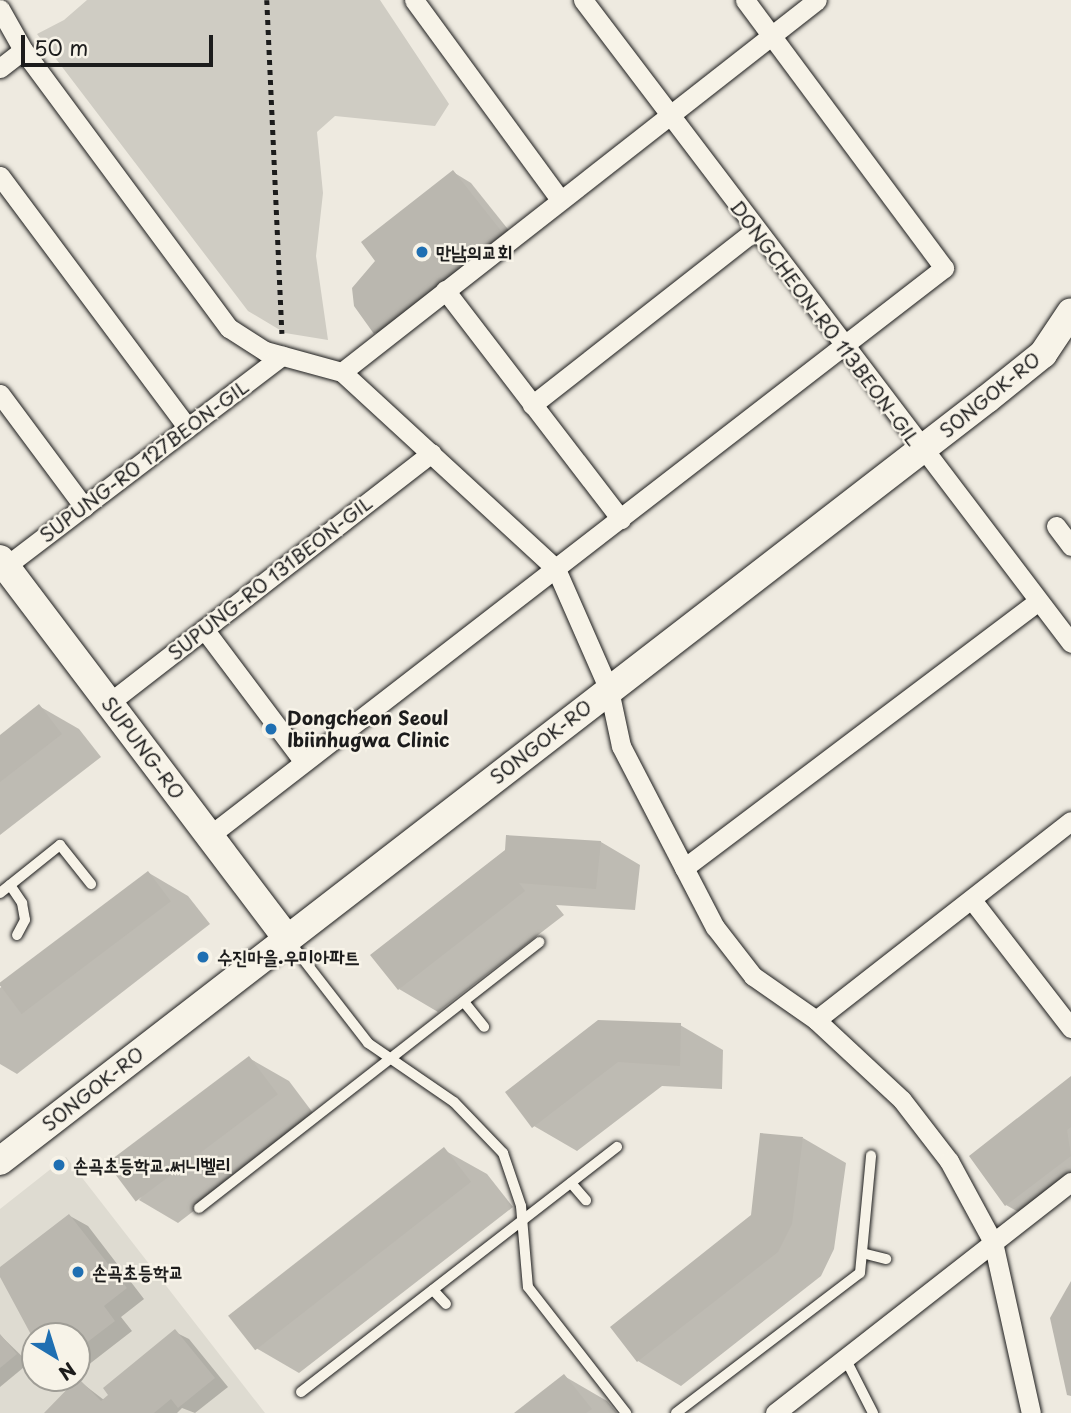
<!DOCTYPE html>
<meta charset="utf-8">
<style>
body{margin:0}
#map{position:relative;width:1071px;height:1413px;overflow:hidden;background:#eeeae0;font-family:"Playpen Sans","Poor Story",sans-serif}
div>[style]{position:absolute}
.built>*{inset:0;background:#dedbd1}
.green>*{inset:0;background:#cfccc3}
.shadow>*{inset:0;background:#0003}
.building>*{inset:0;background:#bab7af;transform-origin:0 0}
.path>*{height:4.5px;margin-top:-2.25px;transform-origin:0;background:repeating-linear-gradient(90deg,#1c1c1c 0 5px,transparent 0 10px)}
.roads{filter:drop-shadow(0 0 2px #1c1c1c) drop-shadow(0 0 2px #1c1c1c)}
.lane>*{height:10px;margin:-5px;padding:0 5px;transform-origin:5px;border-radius:5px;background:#f7f3e8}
.street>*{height:19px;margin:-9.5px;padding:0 9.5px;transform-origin:9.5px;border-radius:9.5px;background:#f7f3e8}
.secondary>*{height:28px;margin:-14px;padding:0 14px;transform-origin:14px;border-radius:14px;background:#f7f3e8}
.dots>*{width:19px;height:19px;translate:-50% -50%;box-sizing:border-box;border:4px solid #f7f3e8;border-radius:50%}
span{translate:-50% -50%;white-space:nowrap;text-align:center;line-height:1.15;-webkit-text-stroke:5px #f7f3e8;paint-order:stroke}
.poi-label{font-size:19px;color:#1c1c1c;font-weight:700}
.left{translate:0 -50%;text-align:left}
.street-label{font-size:19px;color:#1c1c1c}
.north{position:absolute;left:21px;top:1322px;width:70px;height:70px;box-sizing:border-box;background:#f7f3e8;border:2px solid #9f9d96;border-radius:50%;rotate:142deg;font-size:19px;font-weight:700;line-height:28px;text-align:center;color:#1c1c1c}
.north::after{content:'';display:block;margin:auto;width:24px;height:32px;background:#1f6fb2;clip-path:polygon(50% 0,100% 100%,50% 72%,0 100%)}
.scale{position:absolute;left:21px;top:35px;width:192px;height:32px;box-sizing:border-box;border:4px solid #1c1c1c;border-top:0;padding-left:9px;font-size:21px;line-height:24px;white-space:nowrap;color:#1c1c1c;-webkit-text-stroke:5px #f7f3e8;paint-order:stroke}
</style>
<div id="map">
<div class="built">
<i style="clip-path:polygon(evenodd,66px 1157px,265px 1413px,0 1413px,0 1209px,66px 1157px,35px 1336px,77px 1336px,77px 1378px,35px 1378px,35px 1336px)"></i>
</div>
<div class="green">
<i style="clip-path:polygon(87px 0,380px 0,449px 104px,435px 126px,335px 116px,317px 132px,323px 193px,316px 256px,328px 340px,285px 333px,248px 311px,37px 34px,64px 20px)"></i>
</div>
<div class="shadow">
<i style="clip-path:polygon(453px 172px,471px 183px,519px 243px,394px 343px,375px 332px)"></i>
<i style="clip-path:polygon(39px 706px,79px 729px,101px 757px,0 835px,0 737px)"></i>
<i style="clip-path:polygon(601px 842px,640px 865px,635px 910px,556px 905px,564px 915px,438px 1012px,399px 989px,507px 851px)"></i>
<i style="clip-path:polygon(149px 873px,188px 896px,210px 924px,17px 1074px,0 1064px,0 988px)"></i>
<i style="clip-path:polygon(680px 1025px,723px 1050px,722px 1089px,662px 1086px,577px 1151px,534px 1126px,507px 1093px)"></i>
<i style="clip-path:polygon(249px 1058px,289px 1081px,316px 1117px,178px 1223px,139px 1200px)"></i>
<i style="clip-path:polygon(1071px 1078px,1071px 1180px,1024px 1215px,1006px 1205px)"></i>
<i style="clip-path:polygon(803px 1138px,846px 1163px,834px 1249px,821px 1276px,681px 1386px,638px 1361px,612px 1327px,752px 1216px)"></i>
<i style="clip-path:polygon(444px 1150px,487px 1174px,513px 1207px,299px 1373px,256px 1348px)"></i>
<i style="clip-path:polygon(70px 1216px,88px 1226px,144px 1299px,121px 1317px,132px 1331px,83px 1369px,77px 1369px,77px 1336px,35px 1337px,0 1276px,0 1270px)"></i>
<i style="clip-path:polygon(175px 1332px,189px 1339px,228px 1387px,195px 1413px,182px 1408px,177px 1413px,46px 1413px,78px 1380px,104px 1400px)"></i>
<i style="clip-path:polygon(0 1335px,29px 1363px,0 1387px)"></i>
<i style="clip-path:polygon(564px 1376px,607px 1401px,617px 1413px,517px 1413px)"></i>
</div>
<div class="building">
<i style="clip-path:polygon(453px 170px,502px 232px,374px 334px,354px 306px,352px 288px,375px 261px,361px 242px)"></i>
<i style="clip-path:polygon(39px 704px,62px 734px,0 782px,0 735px)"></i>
<i style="clip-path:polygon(506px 835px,601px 841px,596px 889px,519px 883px,525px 891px,398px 990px,370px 955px,505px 850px)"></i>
<i style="left:148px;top:871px;width:38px;height:187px;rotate:53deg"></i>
<i style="clip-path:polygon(598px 1020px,681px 1023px,680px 1066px,618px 1062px,532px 1128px,505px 1092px)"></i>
<i style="left:249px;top:1056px;width:48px;height:178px;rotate:53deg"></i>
<i style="clip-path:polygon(1071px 1076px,1071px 1127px,1067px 1130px,1071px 1156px,1005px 1206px,969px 1156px)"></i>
<i style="clip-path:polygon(760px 1133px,803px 1137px,792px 1224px,778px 1252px,637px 1362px,610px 1327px,751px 1215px)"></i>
<i style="left:444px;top:1147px;width:44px;height:274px;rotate:52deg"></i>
<i style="clip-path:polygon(69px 1214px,127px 1288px,104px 1306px,115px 1321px,77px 1350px,77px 1336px,35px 1336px,35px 1342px,0 1277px,0 1267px)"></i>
<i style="clip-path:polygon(1071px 1281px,1071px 1396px,1067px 1395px,1050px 1318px)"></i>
<i style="clip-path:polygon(175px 1329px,215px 1378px,178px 1408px,171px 1399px,154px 1413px,44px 1413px,78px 1378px,101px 1401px,108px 1395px,103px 1388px)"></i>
<i style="clip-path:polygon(0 1334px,17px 1354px,0 1368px)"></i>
<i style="clip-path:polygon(564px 1374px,592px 1409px,586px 1413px,514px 1413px)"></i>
</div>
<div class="path">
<i style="left:267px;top:0;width:334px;rotate:87.4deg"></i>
</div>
<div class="roads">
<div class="lane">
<i style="left:10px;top:885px;width:22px;rotate:56deg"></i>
<i style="left:22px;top:903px;width:17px;rotate:80deg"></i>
<i style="left:25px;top:920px;width:17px;rotate:118deg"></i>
<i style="left:0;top:893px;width:77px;rotate:-38.7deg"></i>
<i style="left:60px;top:845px;width:50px;rotate:51.5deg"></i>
<i style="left:289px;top:941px;width:129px;rotate:52.2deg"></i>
<i style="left:368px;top:1043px;width:104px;rotate:34.5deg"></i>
<i style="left:454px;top:1102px;width:71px;rotate:46.1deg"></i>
<i style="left:503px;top:1153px;width:56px;rotate:71.2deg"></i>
<i style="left:521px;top:1206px;width:81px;rotate:85.1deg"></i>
<i style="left:528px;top:1287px;width:160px;rotate:52.1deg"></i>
<i style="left:464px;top:1002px;width:32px;rotate:51deg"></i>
<i style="left:571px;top:1183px;width:23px;rotate:49deg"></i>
<i style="left:199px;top:1208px;width:432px;rotate:-38deg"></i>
<i style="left:862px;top:1253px;width:25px;rotate:14deg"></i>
<i style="left:433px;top:1290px;width:19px;rotate:47deg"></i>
<i style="left:845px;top:1358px;width:62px;rotate:63deg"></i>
<i style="left:301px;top:1392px;width:400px;rotate:-37.8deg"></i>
<i style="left:676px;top:1413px;width:231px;rotate:-37.3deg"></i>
<i style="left:860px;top:1273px;width:118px;rotate:-84.6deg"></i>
</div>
<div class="street">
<i style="left:414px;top:0;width:245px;rotate:53.8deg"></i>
<i style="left:583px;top:0;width:807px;rotate:52.8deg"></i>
<i style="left:0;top:9px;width:47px;rotate:60.7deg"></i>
<i style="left:23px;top:50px;width:346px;rotate:53.5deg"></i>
<i style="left:229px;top:328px;width:43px;rotate:32.6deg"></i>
<i style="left:265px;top:351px;width:80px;rotate:15.3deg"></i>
<i style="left:342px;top:372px;width:291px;rotate:42.6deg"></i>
<i style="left:556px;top:569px;width:132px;rotate:66.3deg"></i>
<i style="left:609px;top:690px;width:57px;rotate:77.9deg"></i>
<i style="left:621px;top:746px;width:204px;rotate:62.6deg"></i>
<i style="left:715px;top:927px;width:62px;rotate:52.2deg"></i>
<i style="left:753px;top:976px;width:77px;rotate:34.9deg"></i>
<i style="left:816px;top:1020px;width:117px;rotate:42.9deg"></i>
<i style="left:902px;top:1100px;width:77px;rotate:52.4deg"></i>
<i style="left:949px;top:1161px;width:92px;rotate:61.5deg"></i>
<i style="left:993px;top:1242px;width:175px;rotate:77.5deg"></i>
<i style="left:0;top:68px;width:29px;rotate:-38deg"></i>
<i style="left:0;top:176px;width:314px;rotate:53.3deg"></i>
<i style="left:445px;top:290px;width:289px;rotate:52.5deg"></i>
<i style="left:342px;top:372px;width:603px;rotate:-38.07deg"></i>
<i style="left:0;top:394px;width:141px;rotate:53.4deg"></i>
<i style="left:532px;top:405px;width:283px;rotate:-38.1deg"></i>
<i style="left:1056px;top:526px;width:25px;rotate:53deg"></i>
<i style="left:6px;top:566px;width:347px;rotate:-37.3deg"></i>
<i style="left:204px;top:629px;width:166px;rotate:53.1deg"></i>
<i style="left:109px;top:703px;width:408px;rotate:-37.8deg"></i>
<i style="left:209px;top:836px;width:929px;rotate:-37.7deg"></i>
<i style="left:944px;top:268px;width:334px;rotate:-126.6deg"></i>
<i style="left:684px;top:868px;width:443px;rotate:-37deg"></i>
<i style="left:972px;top:900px;width:162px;rotate:52.3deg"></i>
<i style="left:816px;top:1020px;width:323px;rotate:-38deg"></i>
<i style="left:775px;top:1413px;width:375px;rotate:-38deg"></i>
</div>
<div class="secondary">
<i style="left:0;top:559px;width:474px;rotate:52.9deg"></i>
<i style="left:0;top:1161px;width:1247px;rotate:-37.67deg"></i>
<i style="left:987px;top:399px;width:72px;rotate:-38.8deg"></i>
<i style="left:1043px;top:354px;width:50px;rotate:-56.3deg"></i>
</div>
</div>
<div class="dots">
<i style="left:422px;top:252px;background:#1f6fb2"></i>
<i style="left:271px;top:729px;background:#1f6fb2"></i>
<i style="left:203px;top:957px;background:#1f6fb2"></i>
<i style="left:59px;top:1165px;background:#1f6fb2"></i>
<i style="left:78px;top:1272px;background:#1f6fb2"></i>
</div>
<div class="poi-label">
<span class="left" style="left:436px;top:252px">만남의교회</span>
<span class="left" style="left:287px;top:729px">Dongcheon Seoul<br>Ibiinhugwa Clinic</span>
<span class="left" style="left:217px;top:957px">수진마을.우미아파트</span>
<span class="left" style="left:73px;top:1165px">손곡초등학교.써니벨리</span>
<span class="left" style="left:92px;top:1272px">손곡초등학교</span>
</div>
<div class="street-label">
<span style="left:825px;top:323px;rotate:53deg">DONGCHEON-RO 113BEON-GIL</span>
<span style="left:990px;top:395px;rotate:-39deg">SONGOK-RO</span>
<span style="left:144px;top:461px;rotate:-37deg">SUPUNG-RO 127BEON-GIL</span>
<span style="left:270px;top:578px;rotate:-38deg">SUPUNG-RO 131BEON-GIL</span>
<span style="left:541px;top:742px;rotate:-38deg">SONGOK-RO</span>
<span style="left:143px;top:748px;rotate:53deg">SUPUNG-RO</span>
<span style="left:93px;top:1089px;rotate:-38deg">SONGOK-RO</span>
</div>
<div class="north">N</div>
<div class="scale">50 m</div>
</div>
